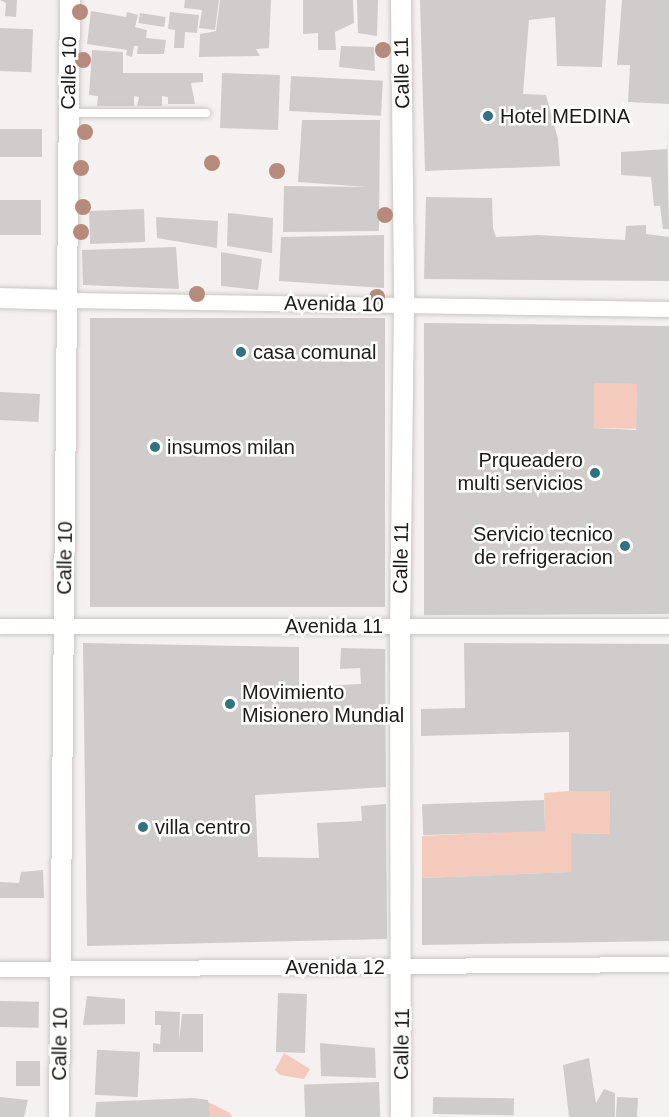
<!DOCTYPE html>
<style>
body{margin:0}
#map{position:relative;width:669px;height:1117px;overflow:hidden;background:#f5f1f0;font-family:Helvetica,sans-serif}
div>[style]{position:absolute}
.green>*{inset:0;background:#f3cabc;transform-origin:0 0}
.building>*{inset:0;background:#cfcccb;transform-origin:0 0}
.roads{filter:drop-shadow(0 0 2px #c9c6c5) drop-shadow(0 0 2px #c9c6c5)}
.service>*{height:8px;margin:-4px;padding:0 4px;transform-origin:4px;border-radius:4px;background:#fff}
.minor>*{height:15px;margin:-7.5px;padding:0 7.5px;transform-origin:7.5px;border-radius:7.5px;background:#fff}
.tertiary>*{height:20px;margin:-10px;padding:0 10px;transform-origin:10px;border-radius:10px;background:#fff}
.trees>*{width:16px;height:16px;margin:-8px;border-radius:50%;background:#b68b7b}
.dots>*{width:16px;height:16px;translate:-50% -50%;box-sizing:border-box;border:3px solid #fff;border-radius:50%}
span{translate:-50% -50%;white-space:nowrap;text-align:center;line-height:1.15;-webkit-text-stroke:5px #fff;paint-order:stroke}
.street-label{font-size:20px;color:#1c1b1a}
.poi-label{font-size:20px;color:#1c1b1a}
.left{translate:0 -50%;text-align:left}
.right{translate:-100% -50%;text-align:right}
</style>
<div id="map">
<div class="green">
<i style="left:594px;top:383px;width:43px;height:45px;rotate:1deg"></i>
<i style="clip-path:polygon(569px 791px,610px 791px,609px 834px,571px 833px,571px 872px,422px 878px,422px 836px,545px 830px,544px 793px)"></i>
<i style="clip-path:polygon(284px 1053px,310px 1069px,304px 1079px,280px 1075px,275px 1070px)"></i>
<i style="clip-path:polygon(202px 1099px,230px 1113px,232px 1117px,206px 1117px)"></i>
</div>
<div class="building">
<i style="clip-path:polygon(0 0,17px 0,16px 17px,5px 16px,6px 3px)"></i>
<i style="clip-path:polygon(185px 0,219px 0,215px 30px,199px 28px,202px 10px,184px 8px)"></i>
<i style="clip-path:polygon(220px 0,271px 0,269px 48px,256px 49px,260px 56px,199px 57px,200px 34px,216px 31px)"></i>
<i style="clip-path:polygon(303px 0,353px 0,354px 23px,335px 32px,336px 50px,318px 50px,318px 33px,303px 34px)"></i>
<i style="clip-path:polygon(357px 0,378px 0,377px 36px,358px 33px)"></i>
<i style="clip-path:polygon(420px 0,606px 0,602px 67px,557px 66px,555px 17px,529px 20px,523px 94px,546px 95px,558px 139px,560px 166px,425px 171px)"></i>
<i style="clip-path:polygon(622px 0,669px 0,669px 104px,628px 102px,630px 65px,617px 65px)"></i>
<i style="clip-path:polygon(91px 11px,126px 17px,127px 12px,138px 15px,135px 27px,147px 30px,146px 38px,166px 40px,164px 54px,137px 54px,138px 46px,134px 46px,132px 57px,126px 55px,127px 50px,87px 44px)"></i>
<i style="clip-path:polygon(170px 12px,199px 15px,197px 33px,185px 32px,184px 48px,174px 48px,175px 30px,168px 29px)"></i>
<i style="left:140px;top:13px;width:26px;height:10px;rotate:9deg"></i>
<i style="left:0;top:28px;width:33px;height:43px;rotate:2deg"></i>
<i style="clip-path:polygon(341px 46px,374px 47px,375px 71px,339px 67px)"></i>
<i style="clip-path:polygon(92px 50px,123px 52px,123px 73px,203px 73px,203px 82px,191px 83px,195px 104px,168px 104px,168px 97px,162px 96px,162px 106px,137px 106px,139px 97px,134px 96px,134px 106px,97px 106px,98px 96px,89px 95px)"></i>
<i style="left:222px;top:73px;width:58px;height:55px;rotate:2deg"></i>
<i style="left:291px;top:76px;width:92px;height:35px;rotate:3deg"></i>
<i style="clip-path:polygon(302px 120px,380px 120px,379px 231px,283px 232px,284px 186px,367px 187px,298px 182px)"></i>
<i style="clip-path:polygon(667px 127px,669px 229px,663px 229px,660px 206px,654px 206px,651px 177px,621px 175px,621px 152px,667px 149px)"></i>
<i style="left:0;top:129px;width:42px;height:28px"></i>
<i style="clip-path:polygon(426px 197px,492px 198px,493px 228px,496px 237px,538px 235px,625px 240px,626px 226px,646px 225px,646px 234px,669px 237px,669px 281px,424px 279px)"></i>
<i style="left:0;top:200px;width:41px;height:35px"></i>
<i style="left:144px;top:209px;width:33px;height:55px;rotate:88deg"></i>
<i style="clip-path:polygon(228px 213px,273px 218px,272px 253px,227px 246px)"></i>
<i style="clip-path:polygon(156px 217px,218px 221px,217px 248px,157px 238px)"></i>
<i style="clip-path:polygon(384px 235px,384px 288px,279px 281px,281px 237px)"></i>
<i style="clip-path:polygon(176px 247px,179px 289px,83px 285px,82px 250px)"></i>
<i style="clip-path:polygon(221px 252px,262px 259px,258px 290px,221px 286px)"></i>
<i style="left:90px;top:318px;width:295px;height:289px"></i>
<i style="clip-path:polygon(evenodd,424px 323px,669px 326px,669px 614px,424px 615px,424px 323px,594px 383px,637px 384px,636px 430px,594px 428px,594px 383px)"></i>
<i style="left:0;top:392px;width:40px;height:28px;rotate:3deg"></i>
<i style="clip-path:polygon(83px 643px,299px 647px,299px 687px,361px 684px,360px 668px,340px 669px,341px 648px,385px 649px,386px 787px,255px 795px,258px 857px,319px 858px,317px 823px,362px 821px,361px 806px,386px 804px,387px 939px,87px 946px)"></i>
<i style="clip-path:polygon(464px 643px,669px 644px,669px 941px,422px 945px,422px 878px,571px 872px,571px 833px,609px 834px,610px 791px,569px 791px,569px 732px,421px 736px,421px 709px,465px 708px)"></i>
<i style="left:544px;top:800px;width:31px;height:122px;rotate:88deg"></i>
<i style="clip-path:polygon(43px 870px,44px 898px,0 898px,0 882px,19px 883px,21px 872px)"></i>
<i style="left:278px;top:993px;width:29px;height:59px;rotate:2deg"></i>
<i style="clip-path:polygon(87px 996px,125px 999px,125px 1024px,83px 1025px)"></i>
<i style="left:0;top:1001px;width:39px;height:26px;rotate:1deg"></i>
<i style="clip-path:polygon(155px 1011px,180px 1012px,179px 1042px,182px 1014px,203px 1014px,203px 1052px,153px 1052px,153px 1043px,160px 1044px,161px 1025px,155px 1025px)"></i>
<i style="clip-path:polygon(320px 1043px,375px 1048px,376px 1078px,321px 1076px)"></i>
<i style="left:140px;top:1052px;width:45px;height:43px;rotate:93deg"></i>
<i style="clip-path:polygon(589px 1058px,596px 1103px,604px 1089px,615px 1093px,615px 1117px,569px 1117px,563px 1065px)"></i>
<i style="left:16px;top:1061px;width:24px;height:25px"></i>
<i style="left:379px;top:1082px;width:35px;height:75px;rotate:88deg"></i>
<i style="clip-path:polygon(0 1097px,28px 1100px,24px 1117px,0 1117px)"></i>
<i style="left:433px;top:1097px;width:81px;height:17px;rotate:1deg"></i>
<i style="left:617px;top:1097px;width:21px;height:20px;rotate:3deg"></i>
<i style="clip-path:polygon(194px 1098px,208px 1100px,210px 1117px,95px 1117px,96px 1102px)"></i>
</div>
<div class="roads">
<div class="service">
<i style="left:69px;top:113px;width:137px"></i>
</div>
<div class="minor">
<i style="left:69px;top:300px;width:600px;rotate:0.86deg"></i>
<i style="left:0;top:626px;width:669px"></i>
<i style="left:0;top:969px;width:669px;rotate:-0.43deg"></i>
</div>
<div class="tertiary">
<i style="left:401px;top:0;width:305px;rotate:89.4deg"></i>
<i style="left:404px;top:305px;width:321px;rotate:90.7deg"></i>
<i style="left:400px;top:626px;width:491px;rotate:89.9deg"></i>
<i style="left:0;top:298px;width:69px;rotate:1.7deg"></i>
<i style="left:59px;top:1117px;width:1117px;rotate:-89.44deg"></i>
</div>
</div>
<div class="trees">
<i style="left:80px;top:12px"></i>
<i style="left:383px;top:50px"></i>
<i style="left:83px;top:60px"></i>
<i style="left:85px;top:132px"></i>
<i style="left:212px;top:163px"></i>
<i style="left:81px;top:168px"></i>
<i style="left:277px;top:171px"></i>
<i style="left:83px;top:207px"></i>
<i style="left:385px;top:215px"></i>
<i style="left:81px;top:232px"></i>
<i style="left:197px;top:294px"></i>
<i style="left:377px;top:297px"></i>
</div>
<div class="dots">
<i style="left:488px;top:116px;background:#307184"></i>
<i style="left:241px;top:352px;background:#307184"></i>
<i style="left:155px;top:447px;background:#307184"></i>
<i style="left:595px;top:473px;background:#307184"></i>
<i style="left:625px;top:546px;background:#307184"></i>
<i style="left:230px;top:704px;background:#307184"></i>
<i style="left:143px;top:827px;background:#307184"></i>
</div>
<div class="street-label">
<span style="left:69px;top:73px;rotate:-89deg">Calle 10</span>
<span style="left:402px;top:73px;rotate:-91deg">Calle 11</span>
<span style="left:334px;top:304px;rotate:1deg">Avenida 10</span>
<span style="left:65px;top:558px;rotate:-89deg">Calle 10</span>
<span style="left:401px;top:558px;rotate:-89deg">Calle 11</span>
<span style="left:334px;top:626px">Avenida 11</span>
<span style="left:335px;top:967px">Avenida 12</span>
<span style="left:60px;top:1044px;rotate:-89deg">Calle 10</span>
<span style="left:402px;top:1044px;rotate:-89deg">Calle 11</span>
</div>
<div class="poi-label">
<span class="left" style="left:500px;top:116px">Hotel MEDINA</span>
<span class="left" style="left:253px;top:352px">casa comunal</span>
<span class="left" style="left:167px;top:447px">insumos milan</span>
<span class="right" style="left:583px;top:472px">Prqueadero<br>multi servicios</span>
<span class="right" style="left:613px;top:546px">Servicio tecnico<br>de refrigeracion</span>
<span class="left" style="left:242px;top:704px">Movimiento<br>Misionero Mundial</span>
<span class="left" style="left:155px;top:827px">villa centro</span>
</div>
</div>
